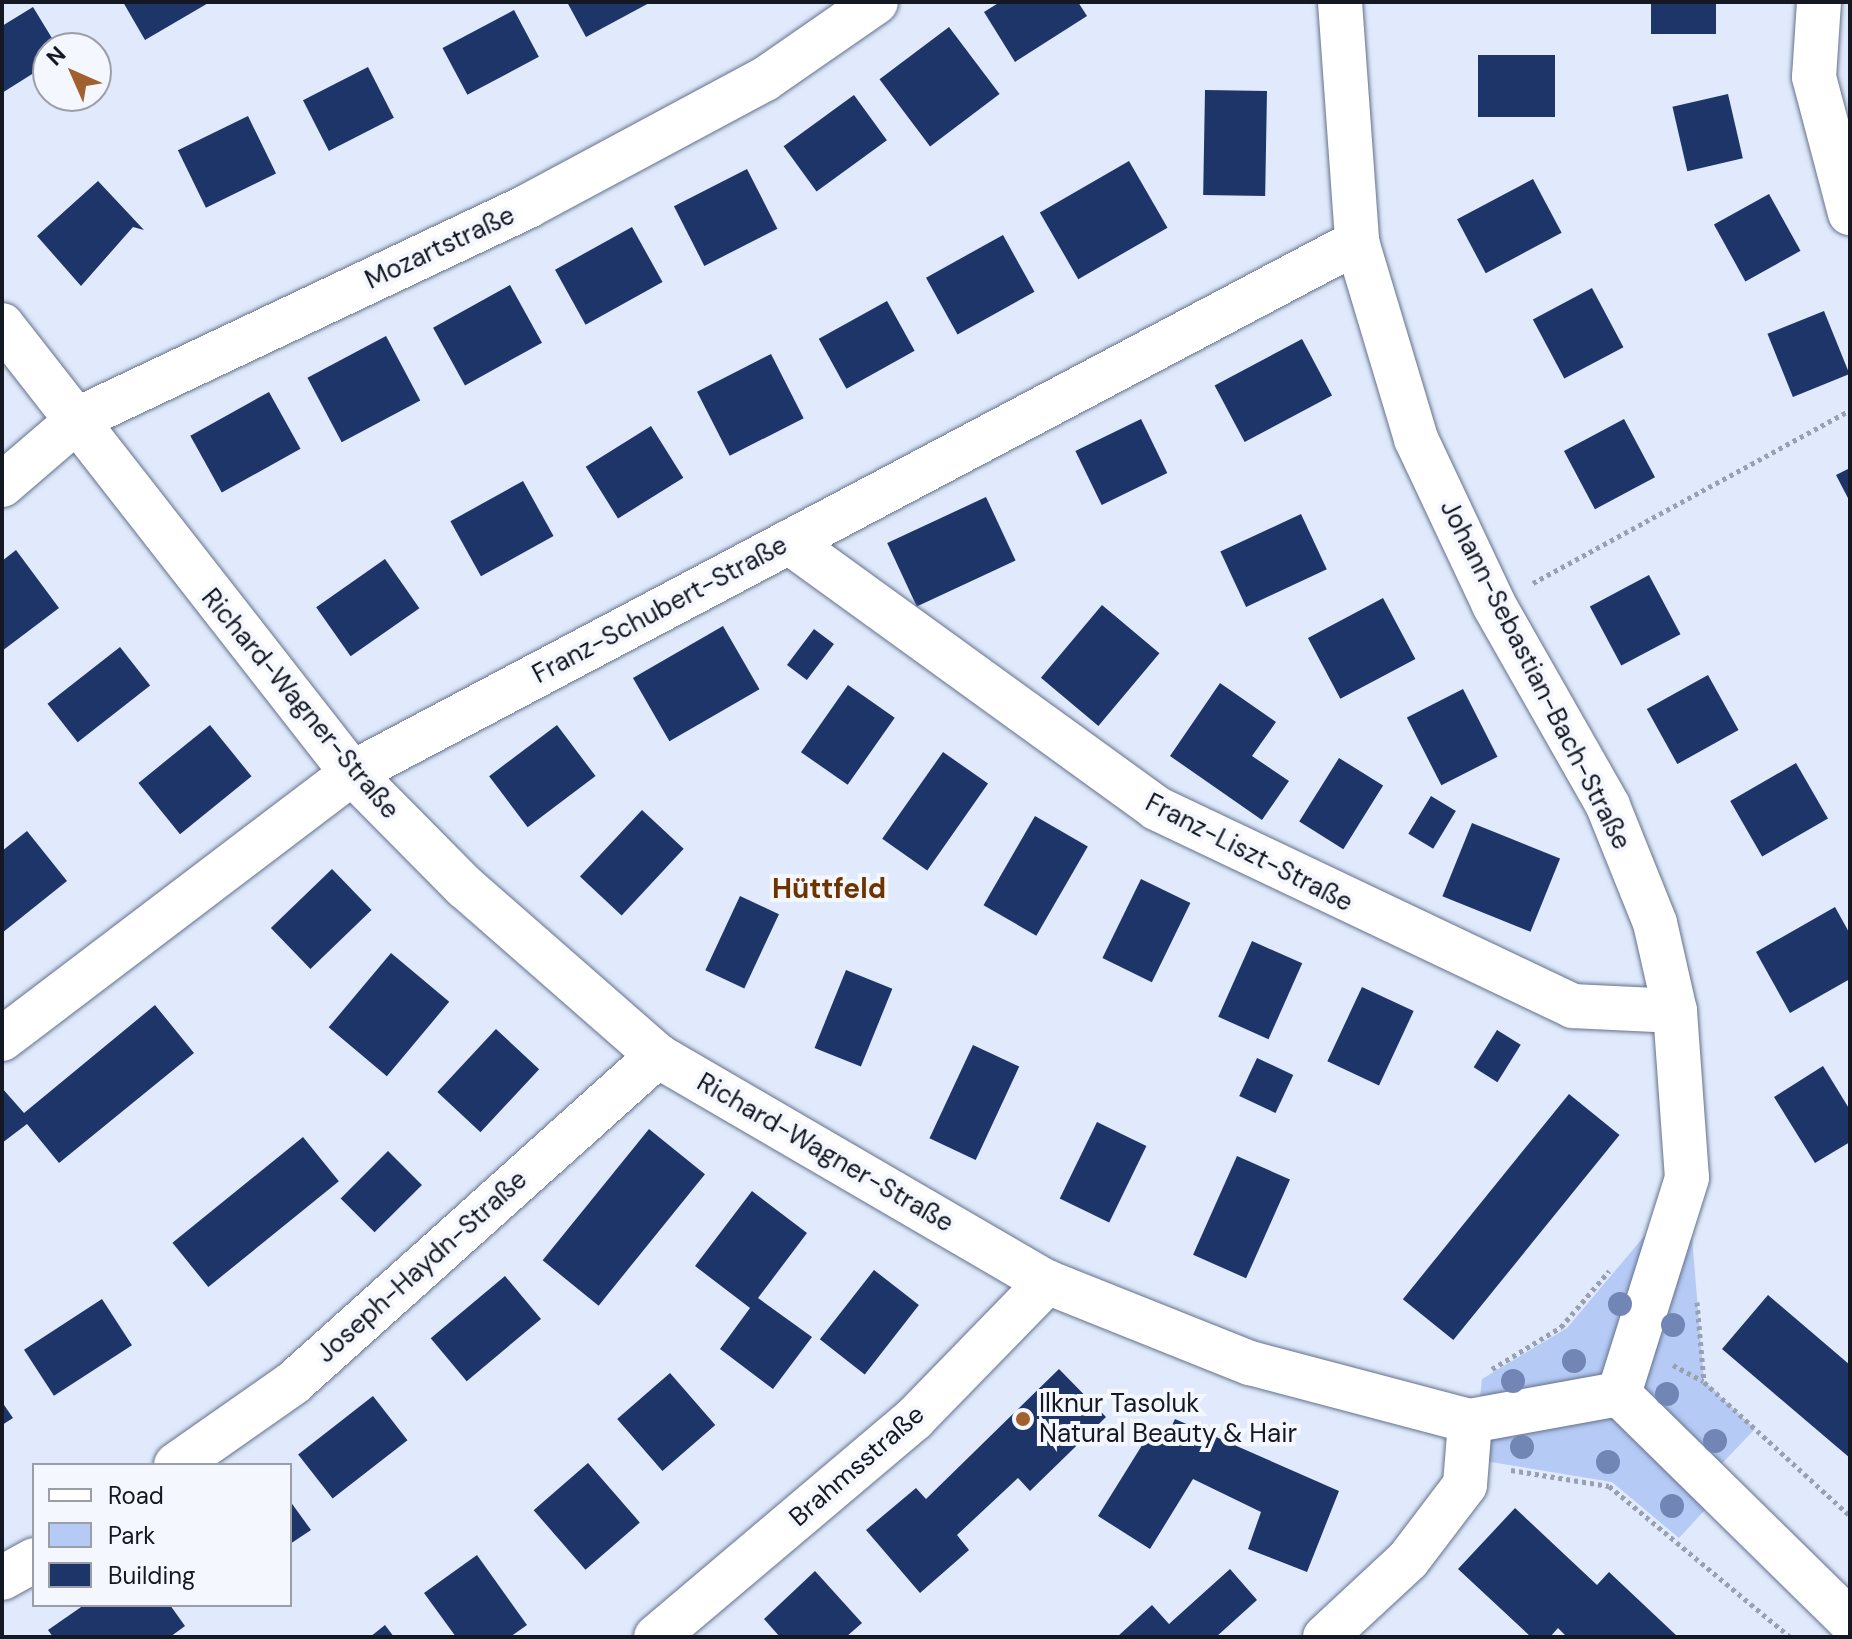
<!DOCTYPE html>
<meta charset="utf-8">
<style>
body{margin:0}
#map{position:relative;width:1852px;height:1639px;overflow:hidden;background:#e0eafc;font-family:"DM Sans",sans-serif}
div>[style]{position:absolute}
.green>*{inset:0;background:#b5caf4}
.building>*{inset:0;background:#1e3569;transform-origin:0 0}
.path>*{height:5px;margin-top:-2.5px;transform-origin:0;background:repeating-linear-gradient(90deg,#99a1b0 0 4px,transparent 0 8px)}
.roads{filter:drop-shadow(0 0 2px #64718d) drop-shadow(0 0 2px #64718d)}
.street>*{height:44px;margin:-22px;padding:0 22px;transform-origin:22px;border-radius:22px;background:#fff}
.trees>*{width:24px;height:24px;margin:-12px;border-radius:50%;background:#7286b6}
.dots>*{width:22px;height:22px;translate:-50% -50%;box-sizing:border-box;border:4px solid #f4f7fd;border-radius:50%}
span{translate:-50% -50%;white-space:nowrap;text-align:center;line-height:1.15;-webkit-text-stroke:8px #f4f7fd;paint-order:stroke}
.street-label{font-size:26px;color:#131823}
.poi-label{font-size:26px;color:#131823}
.left{translate:0 -50%;text-align:left}
.neighbourhood-label{font-size:28px;color:#6e3400;font-weight:700}
.frame{position:absolute;inset:0;border:4px solid #131823;pointer-events:none}
.legend{position:absolute;left:32px;top:1463px;width:260px;height:144px;box-sizing:border-box;background:#f4f7fd;border:2px solid #9a9ea6;margin:0;padding:10px 14px;list-style:none;font-size:24px;color:#131823}
.legend li{display:flex;align-items:center;gap:16px;height:40px}
.legend b{width:40px;border:2px solid #9a9ea6}
.north{position:absolute;left:32px;top:32px;width:80px;height:80px;box-sizing:border-box;background:#f4f7fd;border:2px solid #9a9ea6;border-radius:50%;rotate:315deg;font-size:22px;font-weight:700;line-height:32px;text-align:center;color:#131823}
.north::after{content:'';display:block;margin:auto;width:28px;height:36px;background:#a3602f;clip-path:polygon(50% 0,100% 100%,50% 72%,0 100%)}
</style>
<div id="map">
<div class="green">
<i style="clip-path:polygon(1687px 1178px,1704px 1381px,1755px 1429px,1706px 1480px,1619px 1394px)"></i>
<i style="clip-path:polygon(1673px 1202px,1614px 1389px,1478px 1415px,1482px 1379px,1567px 1328px)"></i>
<i style="clip-path:polygon(1617px 1399px,1716px 1498px,1679px 1538px,1612px 1482px,1473px 1459px,1475px 1426px)"></i>
</div>
<div class="building">
<i style="clip-path:polygon(123px 2px,210px 2px,145px 40px)"></i>
<i style="clip-path:polygon(567px 2px,651px 2px,586px 37px)"></i>
<i style="clip-path:polygon(1000px 2px,1078px 2px,1087px 16px,1015px 62px,984px 12px)"></i>
<i style="left:1651px;top:2px;width:65px;height:32px"></i>
<i style="clip-path:polygon(33px 7px,58px 48px,48px 48px,48px 64px,2px 93px,2px 26px)"></i>
<i style="left:514px;top:10px;width:53px;height:81px;rotate:62deg"></i>
<i style="left:949px;top:27px;width:84px;height:87px;rotate:53deg"></i>
<i style="left:1478px;top:55px;width:77px;height:62px"></i>
<i style="left:368px;top:67px;width:57px;height:73px;rotate:63deg"></i>
<i style="left:1205px;top:90px;width:62px;height:105px;rotate:1deg"></i>
<i style="left:1728px;top:94px;width:66px;height:57px;rotate:77deg"></i>
<i style="left:854px;top:95px;width:56px;height:87px;rotate:54deg"></i>
<i style="left:248px;top:116px;width:64px;height:78px;rotate:64deg"></i>
<i style="left:1129px;top:161px;width:77px;height:103px;rotate:60deg"></i>
<i style="left:747px;top:169px;width:67px;height:82px;rotate:63deg"></i>
<i style="left:1533px;top:179px;width:61px;height:86px;rotate:62deg"></i>
<i style="clip-path:polygon(98px 181px,144px 230px,133px 227px,81px 286px,37px 236px)"></i>
<i style="left:1769px;top:194px;width:65px;height:63px;rotate:61deg"></i>
<i style="left:632px;top:227px;width:63px;height:88px;rotate:61deg"></i>
<i style="left:1003px;top:235px;width:65px;height:88px;rotate:61deg"></i>
<i style="left:510px;top:285px;width:66px;height:88px;rotate:61deg"></i>
<i style="left:1592px;top:288px;width:67px;height:67px;rotate:62deg"></i>
<i style="left:887px;top:301px;width:57px;height:78px;rotate:61deg"></i>
<i style="left:1824px;top:311px;width:68px;height:61px;rotate:68deg"></i>
<i style="left:386px;top:336px;width:73px;height:89px;rotate:62deg"></i>
<i style="left:1302px;top:339px;width:64px;height:99px;rotate:62deg"></i>
<i style="left:771px;top:354px;width:72px;height:83px;rotate:63deg"></i>
<i style="left:269px;top:392px;width:65px;height:90px;rotate:61deg"></i>
<i style="left:1141px;top:419px;width:60px;height:73px;rotate:64deg"></i>
<i style="left:1624px;top:419px;width:66px;height:68px;rotate:62deg"></i>
<i style="left:651px;top:426px;width:61px;height:77px;rotate:58deg"></i>
<i style="clip-path:polygon(1850px 468px,1850px 502px,1836px 475px)"></i>
<i style="left:523px;top:481px;width:63px;height:83px;rotate:61deg"></i>
<i style="left:986px;top:497px;width:70px;height:109px;rotate:65deg"></i>
<i style="left:1301px;top:514px;width:61px;height:89px;rotate:65deg"></i>
<i style="clip-path:polygon(16px 550px,59px 608px,2px 651px,2px 561px)"></i>
<i style="left:385px;top:559px;width:60px;height:84px;rotate:55deg"></i>
<i style="left:1649px;top:575px;width:67px;height:67px;rotate:62deg"></i>
<i style="left:1383px;top:598px;width:69px;height:85px;rotate:62deg"></i>
<i style="left:1102px;top:605px;width:75px;height:95px;rotate:40deg"></i>
<i style="left:723px;top:626px;width:73px;height:104px;rotate:60deg"></i>
<i style="left:814px;top:629px;width:25px;height:45px;rotate:37deg"></i>
<i style="left:120px;top:647px;width:49px;height:92px;rotate:52deg"></i>
<i style="left:1708px;top:675px;width:63px;height:70px;rotate:61deg"></i>
<i style="clip-path:polygon(1220px 683px,1276px 722px,1252px 756px,1289px 781px,1262px 820px,1170px 756px)"></i>
<i style="left:848px;top:685px;width:57px;height:82px;rotate:35deg"></i>
<i style="left:1463px;top:689px;width:76px;height:63px;rotate:63deg"></i>
<i style="left:210px;top:725px;width:66px;height:92px;rotate:51deg"></i>
<i style="left:557px;top:725px;width:64px;height:85px;rotate:53deg"></i>
<i style="left:943px;top:752px;width:55px;height:106px;rotate:35deg"></i>
<i style="left:1339px;top:758px;width:52px;height:75px;rotate:32deg"></i>
<i style="left:1796px;top:763px;width:64px;height:76px;rotate:60deg"></i>
<i style="left:1431px;top:796px;width:29px;height:44px;rotate:31deg"></i>
<i style="left:642px;top:810px;width:57px;height:91px;rotate:43deg"></i>
<i style="left:1035px;top:816px;width:61px;height:103px;rotate:30deg"></i>
<i style="left:1472px;top:823px;width:95px;height:79px;rotate:22deg"></i>
<i style="clip-path:polygon(27px 831px,67px 881px,2px 933px,2px 851px)"></i>
<i style="left:332px;top:869px;width:57px;height:85px;rotate:46deg"></i>
<i style="left:1141px;top:879px;width:55px;height:88px;rotate:26deg"></i>
<i style="left:740px;top:896px;width:43px;height:82px;rotate:25deg"></i>
<i style="clip-path:polygon(1835px 907px,1850px 934px,1850px 979px,1790px 1013px,1756px 952px)"></i>
<i style="left:1252px;top:941px;width:55px;height:83px;rotate:24deg"></i>
<i style="left:391px;top:953px;width:76px;height:97px;rotate:40deg"></i>
<i style="left:846px;top:970px;width:50px;height:84px;rotate:22deg"></i>
<i style="left:1362px;top:987px;width:57px;height:82px;rotate:25deg"></i>
<i style="clip-path:polygon(155px 1005px,194px 1053px,59px 1163px,27px 1124px,2px 1143px,2px 1088px,24px 1113px)"></i>
<i style="left:496px;top:1029px;width:59px;height:86px;rotate:43deg"></i>
<i style="left:1497px;top:1030px;width:28px;height:44px;rotate:32deg"></i>
<i style="left:973px;top:1045px;width:51px;height:103px;rotate:25deg"></i>
<i style="left:1257px;top:1058px;width:40px;height:42px;rotate:25deg"></i>
<i style="clip-path:polygon(1823px 1066px,1850px 1110px,1850px 1142px,1815px 1163px,1774px 1097px)"></i>
<i style="left:1569px;top:1094px;width:65px;height:264px;rotate:39deg"></i>
<i style="left:1097px;top:1122px;width:55px;height:85px;rotate:26deg"></i>
<i style="left:649px;top:1129px;width:72px;height:169px;rotate:39deg"></i>
<i style="left:303px;top:1137px;width:57px;height:168px;rotate:51deg"></i>
<i style="left:388px;top:1151px;width:48px;height:67px;rotate:45deg"></i>
<i style="left:1237px;top:1156px;width:58px;height:108px;rotate:24deg"></i>
<i style="clip-path:polygon(752px 1191px,807px 1233px,758px 1298px,812px 1337px,773px 1389px,720px 1349px,750px 1308px,695px 1266px)"></i>
<i style="left:874px;top:1270px;width:57px;height:88px;rotate:38deg"></i>
<i style="left:505px;top:1276px;width:56px;height:97px;rotate:50deg"></i>
<i style="clip-path:polygon(1768px 1295px,1850px 1365px,1850px 1458px,1722px 1349px)"></i>
<i style="left:102px;top:1299px;width:55px;height:93px;rotate:57deg"></i>
<i style="clip-path:polygon(1059px 1369px,1106px 1417px,1030px 1491px,1018px 1478px,957px 1535px,969px 1550px,920px 1593px,866px 1530px,916px 1488px,926px 1499px)"></i>
<i style="left:670px;top:1373px;width:69px;height:70px;rotate:49deg"></i>
<i style="left:373px;top:1396px;width:56px;height:95px;rotate:52deg"></i>
<i style="clip-path:polygon(2px 1402px,13px 1418px,2px 1425px)"></i>
<i style="clip-path:polygon(1175px 1419px,1339px 1491px,1307px 1572px,1248px 1549px,1261px 1512px,1193px 1479px,1150px 1549px,1098px 1516px,1149px 1434px,1164px 1443px)"></i>
<i style="left:588px;top:1463px;width:79px;height:72px;rotate:49deg"></i>
<i style="clip-path:polygon(290px 1501px,311px 1530px,290px 1544px)"></i>
<i style="clip-path:polygon(1515px 1508px,1597px 1585px,1609px 1572px,1678px 1637px,1567px 1637px,1558px 1628px,1550px 1637px,1531px 1637px,1458px 1569px)"></i>
<i style="clip-path:polygon(477px 1555px,527px 1625px,510px 1637px,456px 1637px,424px 1593px)"></i>
<i style="clip-path:polygon(1230px 1569px,1257px 1600px,1216px 1637px,1117px 1637px,1152px 1605px,1169px 1624px)"></i>
<i style="clip-path:polygon(815px 1571px,862px 1623px,846px 1637px,780px 1637px,764px 1619px)"></i>
<i style="clip-path:polygon(84px 1605px,170px 1605px,185px 1626px,170px 1637px,53px 1637px,48px 1630px)"></i>
<i style="clip-path:polygon(385px 1625px,394px 1637px,370px 1637px)"></i>
</div>
<div class="path">
<i style="left:1533px;top:583px;width:361px;rotate:-28.6deg"></i>
<i style="left:1697px;top:1302px;width:80px;rotate:85deg"></i>
<i style="left:1704px;top:1382px;width:198px;rotate:42.5deg"></i>
<i style="left:1673px;top:1365px;width:34px;rotate:28deg"></i>
<i style="left:1492px;top:1369px;width:81px;rotate:-31.3deg"></i>
<i style="left:1561px;top:1327px;width:74px;rotate:-49.4deg"></i>
<i style="left:1511px;top:1470px;width:99px;rotate:9.3deg"></i>
<i style="left:1609px;top:1486px;width:236px;rotate:39.8deg"></i>
</div>
<div class="roads">
<div class="street">
<i style="left:1340px;top:2px;width:241px;rotate:85.9deg"></i>
<i style="left:1357px;top:242px;width:206px;rotate:73.3deg"></i>
<i style="left:1416px;top:439px;width:183px;rotate:64.8deg"></i>
<i style="left:1494px;top:605px;width:231px;rotate:60.4deg"></i>
<i style="left:1608px;top:806px;width:126px;rotate:68.1deg"></i>
<i style="left:1655px;top:923px;width:90px;rotate:77.2deg"></i>
<i style="left:1675px;top:1011px;width:167px;rotate:85.9deg"></i>
<i style="left:1687px;top:1178px;width:226px;rotate:107.5deg"></i>
<i style="left:1819px;top:2px;width:75px;rotate:93.8deg"></i>
<i style="left:1814px;top:77px;width:141px;rotate:75.2deg"></i>
<i style="left:2px;top:325px;width:569px;rotate:52deg"></i>
<i style="left:352px;top:773px;width:161px;rotate:45.3deg"></i>
<i style="left:465px;top:887px;width:257px;rotate:41.2deg"></i>
<i style="left:658px;top:1056px;width:450px;rotate:30.2deg"></i>
<i style="left:1047px;top:1282px;width:219px;rotate:21.8deg"></i>
<i style="left:1250px;top:1363px;width:228px;rotate:14.8deg"></i>
<i style="left:1470px;top:1421px;width:151px;rotate:-10.3deg"></i>
<i style="left:1619px;top:1394px;width:324px;rotate:44.5deg"></i>
<i style="left:2px;top:485px;width:103px;rotate:-40.7deg"></i>
<i style="left:80px;top:418px;width:496px;rotate:-25.3deg"></i>
<i style="left:528px;top:206px;width:269px;rotate:-28.2deg"></i>
<i style="left:765px;top:79px;width:135px;rotate:-34.7deg"></i>
<i style="left:789px;top:542px;width:453px;rotate:35.9deg"></i>
<i style="left:1156px;top:808px;width:462px;rotate:25.4deg"></i>
<i style="left:1573px;top:1006px;width:102px;rotate:2.8deg"></i>
<i style="left:2px;top:1039px;width:440px;rotate:-37.2deg"></i>
<i style="left:352px;top:773px;width:1137px;rotate:-27.85deg"></i>
<i style="left:176px;top:1465px;width:143px;rotate:-35deg"></i>
<i style="left:293px;top:1383px;width:490px;rotate:-41.9deg"></i>
<i style="left:2px;top:1578px;width:37px;rotate:-29deg"></i>
<i style="left:656px;top:1637px;width:338px;rotate:-40.2deg"></i>
<i style="left:914px;top:1419px;width:191px;rotate:-45.8deg"></i>
<i style="left:1325px;top:1637px;width:113px;rotate:-42.9deg"></i>
<i style="left:1408px;top:1560px;width:94px;rotate:-52.8deg"></i>
<i style="left:1465px;top:1485px;width:64px;rotate:-85.5deg"></i>
</div>
</div>
<div class="trees">
<i style="left:1620px;top:1304px"></i>
<i style="left:1673px;top:1325px"></i>
<i style="left:1574px;top:1361px"></i>
<i style="left:1513px;top:1381px"></i>
<i style="left:1667px;top:1394px"></i>
<i style="left:1715px;top:1441px"></i>
<i style="left:1522px;top:1447px"></i>
<i style="left:1608px;top:1462px"></i>
<i style="left:1672px;top:1506px"></i>
</div>
<div class="dots">
<i style="left:1023px;top:1419px;background:#a3602f"></i>
</div>
<div class="street-label">
<span style="left:440px;top:248px;rotate:-25deg">Mozartstraße</span>
<span style="left:660px;top:610px;rotate:-28deg">Franz-Schubert-Straße</span>
<span style="left:1535px;top:675px;rotate:63deg">Johann-Sebastian-Bach-Straße</span>
<span style="left:300px;top:704px;rotate:50deg">Richard-Wagner-Straße</span>
<span style="left:1249px;top:853px;rotate:27deg">Franz-Liszt-Straße</span>
<span style="left:825px;top:1153px;rotate:30deg">Richard-Wagner-Straße</span>
<span style="left:422px;top:1267px;rotate:-42deg">Joseph-Haydn-Straße</span>
<span style="left:857px;top:1466px;rotate:-41deg">Brahmsstraße</span>
</div>
<div class="poi-label">
<span class="left" style="left:1039px;top:1419px">Ilknur Tasoluk<br>Natural Beauty &amp; Hair</span>
</div>
<div class="neighbourhood-label">
<span style="left:829px;top:889px">Hüttfeld</span>
</div>
<div class="frame"></div>
<ul class="legend">
<li><b style="height:10px;background:#fff"></b>Road</li>
<li><b style="height:22px;background:#b5caf4"></b>Park</li>
<li><b style="height:22px;background:#1e3569"></b>Building</li>
</ul>
<div class="north">N</div>
</div>
